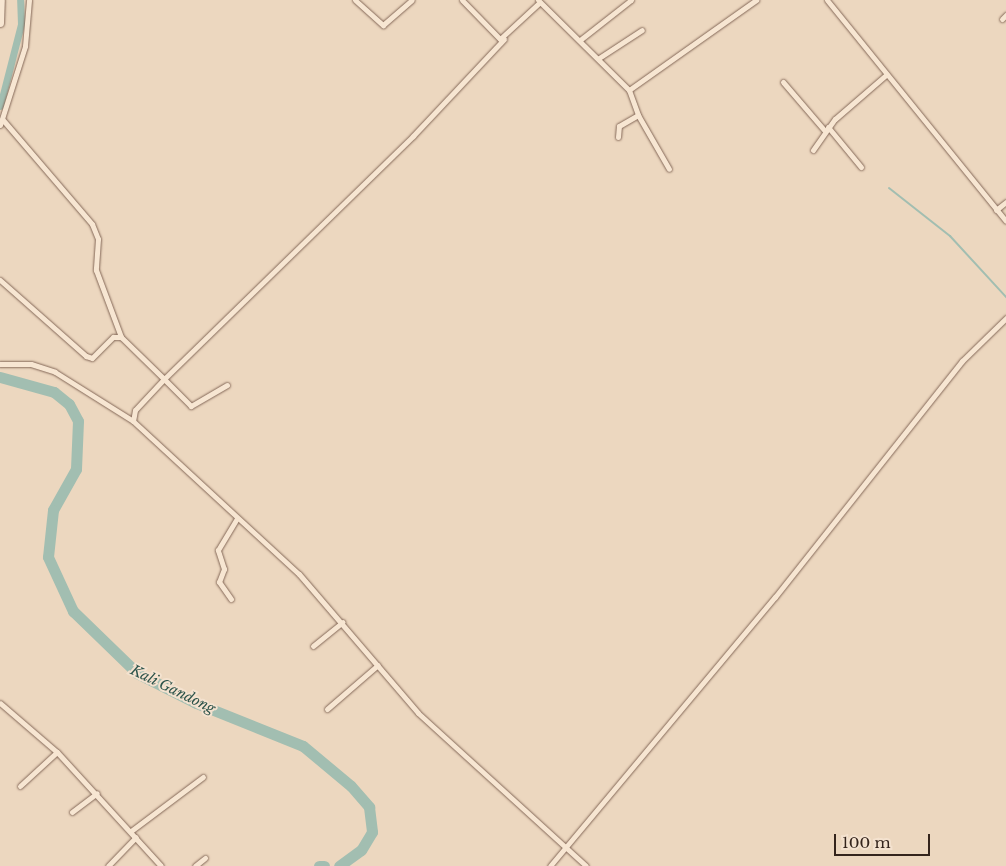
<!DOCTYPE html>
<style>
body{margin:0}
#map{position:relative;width:1006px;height:866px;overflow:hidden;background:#ecd7bf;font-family:"Libre Baskerville",serif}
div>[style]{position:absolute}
.stream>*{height:2px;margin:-1px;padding:0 1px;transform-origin:1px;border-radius:1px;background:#a2beb1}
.canal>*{height:7px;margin:-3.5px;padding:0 3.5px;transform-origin:3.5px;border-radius:3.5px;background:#a2beb1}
.river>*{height:11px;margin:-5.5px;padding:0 5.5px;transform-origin:5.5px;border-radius:5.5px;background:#a2beb1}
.roads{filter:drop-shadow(0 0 1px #846858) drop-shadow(0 0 1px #846858)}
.minor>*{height:5px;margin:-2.5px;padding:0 2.5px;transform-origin:2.5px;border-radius:2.5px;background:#f7e6d2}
.tertiary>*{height:7px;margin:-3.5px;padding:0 3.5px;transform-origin:3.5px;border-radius:3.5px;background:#f7e6d2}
span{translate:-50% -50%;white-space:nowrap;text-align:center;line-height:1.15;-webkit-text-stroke:4px #f4e2cf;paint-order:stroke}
.water-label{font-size:14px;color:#2c534a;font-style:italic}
.scale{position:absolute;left:834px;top:834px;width:96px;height:22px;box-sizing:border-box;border:2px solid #34241c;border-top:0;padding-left:6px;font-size:15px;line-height:18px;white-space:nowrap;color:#34241c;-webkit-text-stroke:4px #f4e2cf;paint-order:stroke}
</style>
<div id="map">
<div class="stream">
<i style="left:889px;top:188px;width:78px;rotate:38.2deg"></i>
<i style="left:950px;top:236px;width:83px;rotate:47.4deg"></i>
</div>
<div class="canal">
<i style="left:0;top:106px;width:85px;rotate:-75.6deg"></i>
<i style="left:21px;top:24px;width:24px;rotate:-92deg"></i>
</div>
<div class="river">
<i style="left:0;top:377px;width:56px;rotate:15.5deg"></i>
<i style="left:54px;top:392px;width:19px;rotate:39deg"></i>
<i style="left:69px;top:404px;width:19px;rotate:62deg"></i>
<i style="left:78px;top:421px;width:48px;rotate:92.4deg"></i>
<i style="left:76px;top:469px;width:47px;rotate:119.3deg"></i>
<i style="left:53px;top:510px;width:47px;rotate:96.1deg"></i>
<i style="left:48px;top:557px;width:60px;rotate:65.2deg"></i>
<i style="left:73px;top:611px;width:89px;rotate:44.1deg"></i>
<i style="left:137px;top:673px;width:66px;rotate:27deg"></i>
<i style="left:196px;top:703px;width:115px;rotate:21.9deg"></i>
<i style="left:303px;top:746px;width:62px;rotate:39.8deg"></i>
<i style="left:351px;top:786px;width:28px;rotate:49deg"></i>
<i style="left:369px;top:807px;width:25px;rotate:83deg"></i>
<i style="left:372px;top:832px;width:21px;rotate:121deg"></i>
<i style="left:361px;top:850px;width:27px;rotate:144deg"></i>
<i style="left:319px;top:866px;width:5px"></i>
</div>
<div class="roads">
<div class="minor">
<i style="left:355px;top:0;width:38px;rotate:42deg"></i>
<i style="left:383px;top:25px;width:38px;rotate:-41deg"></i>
<i style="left:462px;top:0;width:54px;rotate:45.7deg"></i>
<i style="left:500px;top:39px;width:54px;rotate:-42.8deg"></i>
<i style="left:538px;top:0;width:128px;rotate:44.7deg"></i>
<i style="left:629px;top:90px;width:156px;rotate:-35.3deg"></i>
<i style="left:827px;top:0;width:284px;rotate:51deg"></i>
<i style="left:1002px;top:19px;width:6px;rotate:-45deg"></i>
<i style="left:580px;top:40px;width:65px;rotate:-38.1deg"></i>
<i style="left:599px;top:58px;width:51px;rotate:-33.1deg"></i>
<i style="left:783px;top:82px;width:65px;rotate:49.4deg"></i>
<i style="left:629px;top:90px;width:27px;rotate:70deg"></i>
<i style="left:638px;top:115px;width:62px;rotate:60.1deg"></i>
<i style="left:3px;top:120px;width:137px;rotate:49.4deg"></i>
<i style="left:92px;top:224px;width:16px;rotate:68deg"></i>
<i style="left:98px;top:239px;width:31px;rotate:94deg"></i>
<i style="left:96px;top:270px;width:72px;rotate:69.5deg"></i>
<i style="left:0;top:125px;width:83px;rotate:-72.4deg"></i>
<i style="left:25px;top:46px;width:46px;rotate:-85deg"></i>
<i style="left:828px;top:127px;width:52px;rotate:50.5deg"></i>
<i style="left:618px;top:137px;width:11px;rotate:-85deg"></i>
<i style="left:619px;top:126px;width:22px;rotate:-30deg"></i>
<i style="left:813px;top:150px;width:38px;rotate:-55deg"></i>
<i style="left:835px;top:119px;width:67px;rotate:-40.8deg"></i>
<i style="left:996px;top:210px;width:13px;rotate:-39deg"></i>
<i style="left:0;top:280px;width:115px;rotate:41.5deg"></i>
<i style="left:86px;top:356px;width:6px;rotate:18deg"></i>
<i style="left:92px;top:358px;width:30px;rotate:-45deg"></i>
<i style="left:113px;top:337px;width:8px"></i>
<i style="left:121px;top:337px;width:60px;rotate:44.3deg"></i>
<i style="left:164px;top:379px;width:42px;rotate:133.1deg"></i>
<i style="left:135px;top:410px;width:11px;rotate:100deg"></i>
<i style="left:133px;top:421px;width:226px;rotate:42.7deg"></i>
<i style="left:299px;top:574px;width:183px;rotate:49.4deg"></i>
<i style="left:418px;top:713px;width:227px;rotate:42.3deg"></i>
<i style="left:0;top:364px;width:31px"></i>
<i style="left:31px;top:364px;width:25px;rotate:18deg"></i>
<i style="left:55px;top:372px;width:92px;rotate:32.1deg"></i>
<i style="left:227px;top:385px;width:42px;rotate:149.7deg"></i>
<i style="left:191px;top:406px;width:38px;rotate:-135deg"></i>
<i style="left:164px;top:379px;width:348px;rotate:-44.3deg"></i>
<i style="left:413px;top:136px;width:133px;rotate:-46.8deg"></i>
<i style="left:231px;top:599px;width:21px;rotate:-125deg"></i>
<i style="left:219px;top:582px;width:14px;rotate:-69deg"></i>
<i style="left:224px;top:569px;width:20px;rotate:-108deg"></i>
<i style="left:218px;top:550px;width:37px;rotate:-59deg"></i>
<i style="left:313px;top:646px;width:38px;rotate:-39deg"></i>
<i style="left:0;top:703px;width:75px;rotate:40.7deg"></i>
<i style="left:57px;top:752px;width:154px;rotate:47.6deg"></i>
<i style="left:327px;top:709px;width:67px;rotate:-40.8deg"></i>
<i style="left:20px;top:786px;width:50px;rotate:-42.6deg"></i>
<i style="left:72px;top:812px;width:31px;rotate:-37deg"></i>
<i style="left:131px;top:831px;width:90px;rotate:-36.9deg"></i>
<i style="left:108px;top:866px;width:40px;rotate:-46deg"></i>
<i style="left:195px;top:866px;width:13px;rotate:-39deg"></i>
<i style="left:550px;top:866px;width:351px;rotate:-50.1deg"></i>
<i style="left:775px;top:597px;width:301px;rotate:-51.6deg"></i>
<i style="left:962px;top:361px;width:62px;rotate:-44.3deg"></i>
</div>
<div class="tertiary">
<i style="left:0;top:23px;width:23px;rotate:-88deg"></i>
</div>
</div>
<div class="water-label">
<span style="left:173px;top:689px;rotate:26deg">Kali Gandong</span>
</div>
<div class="scale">100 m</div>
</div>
